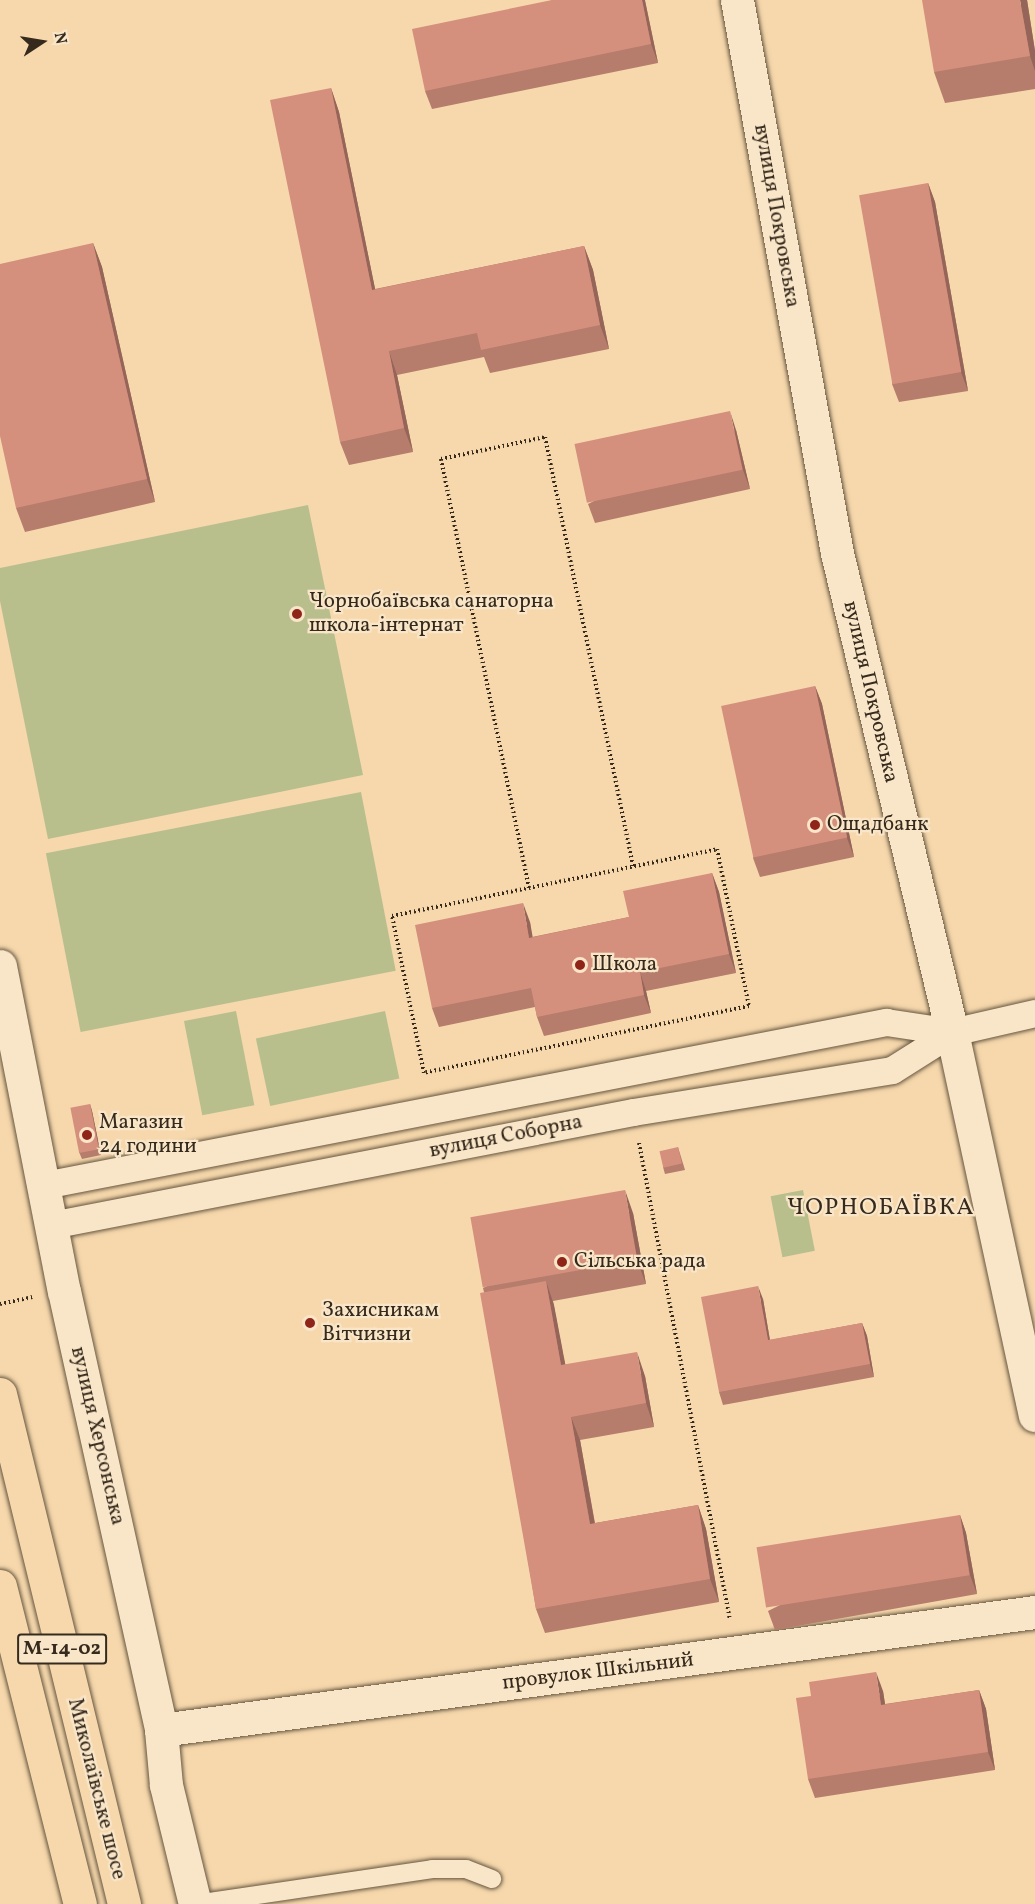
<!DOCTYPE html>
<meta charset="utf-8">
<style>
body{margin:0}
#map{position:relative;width:1035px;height:1904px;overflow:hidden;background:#f6d8ac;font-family:Vollkorn,serif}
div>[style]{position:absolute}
.green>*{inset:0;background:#b8bf8d;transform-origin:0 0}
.path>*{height:4px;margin-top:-2px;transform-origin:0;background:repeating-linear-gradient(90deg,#362a1c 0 1.5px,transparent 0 4.5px)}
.roads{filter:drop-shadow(0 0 2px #665640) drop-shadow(0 0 2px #665640)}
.service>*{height:18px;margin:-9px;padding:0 9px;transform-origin:9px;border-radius:9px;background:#f9e6c9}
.pedestrian>*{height:27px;margin:-13.5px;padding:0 13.5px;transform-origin:13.5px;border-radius:13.5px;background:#f9e6c9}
.minor>*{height:33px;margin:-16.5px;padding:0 16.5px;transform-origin:16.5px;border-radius:16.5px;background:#f9e6c9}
.primary>*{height:33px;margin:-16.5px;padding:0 16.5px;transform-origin:16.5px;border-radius:16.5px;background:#f6d8ac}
.wall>*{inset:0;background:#b67c6c}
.shaded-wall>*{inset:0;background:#946558}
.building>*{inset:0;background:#d4907d;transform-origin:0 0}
.dots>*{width:16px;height:16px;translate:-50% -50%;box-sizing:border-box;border:3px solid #f9e6c9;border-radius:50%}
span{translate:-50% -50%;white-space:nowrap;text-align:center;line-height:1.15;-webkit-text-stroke:4.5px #f9e6c9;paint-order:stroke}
.shield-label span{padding:2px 4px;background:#f9e6c9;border:2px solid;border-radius:4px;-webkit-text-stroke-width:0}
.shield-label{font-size:20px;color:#362a1c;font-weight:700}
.street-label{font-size:21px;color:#362a1c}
.poi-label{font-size:21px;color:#362a1c}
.left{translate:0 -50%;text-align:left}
.quarter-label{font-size:24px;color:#362a1c;letter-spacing:1.5px}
.north{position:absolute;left:12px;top:12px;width:60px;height:60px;-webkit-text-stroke:4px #f9e6c9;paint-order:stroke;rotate:78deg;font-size:16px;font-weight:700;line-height:24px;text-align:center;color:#362a1c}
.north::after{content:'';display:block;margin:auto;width:21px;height:27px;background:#362a1c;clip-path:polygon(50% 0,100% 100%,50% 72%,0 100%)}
</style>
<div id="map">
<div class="green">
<i style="clip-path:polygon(308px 505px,363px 775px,48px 839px,0 601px,0 568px)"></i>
<i style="left:361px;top:792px;width:182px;height:321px;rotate:79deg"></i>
<i style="left:236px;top:1011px;width:96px;height:53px;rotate:79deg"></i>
<i style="left:385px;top:1011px;width:69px;height:132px;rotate:78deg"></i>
<i style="left:803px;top:1190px;width:62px;height:33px;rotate:79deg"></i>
</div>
<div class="path">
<i style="left:717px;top:849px;width:160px;rotate:78.5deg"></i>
<i style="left:749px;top:1006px;width:332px;rotate:168.4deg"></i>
<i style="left:424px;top:1073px;width:160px;rotate:-101.5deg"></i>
<i style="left:392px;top:916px;width:332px;rotate:-11.6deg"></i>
<i style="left:529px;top:888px;width:438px;rotate:-101.6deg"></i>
<i style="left:441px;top:459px;width:106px;rotate:-11.9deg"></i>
<i style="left:545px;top:437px;width:439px;rotate:78.4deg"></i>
<i style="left:639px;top:1143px;width:485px;rotate:79.2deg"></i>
<i style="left:0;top:1304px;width:33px;rotate:-12deg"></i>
</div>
<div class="roads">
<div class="service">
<i style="left:196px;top:1904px;width:239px;rotate:-8.4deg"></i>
<i style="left:432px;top:1869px;width:34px"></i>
<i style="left:466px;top:1869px;width:28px;rotate:21deg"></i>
</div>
<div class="pedestrian">
<i style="left:44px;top:1185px;width:858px;rotate:-10.96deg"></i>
<i style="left:886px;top:1022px;width:67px;rotate:8.6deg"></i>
<i style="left:51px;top:1225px;width:593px;rotate:-10.99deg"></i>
<i style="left:633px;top:1112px;width:262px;rotate:-9.2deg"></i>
<i style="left:892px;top:1070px;width:71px;rotate:-32.3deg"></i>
<i style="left:952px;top:1032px;width:85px;rotate:-12.9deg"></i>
</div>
<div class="minor">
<i style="left:737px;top:0;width:562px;rotate:79.75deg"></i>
<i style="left:837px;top:553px;width:493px;rotate:76.5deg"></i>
<i style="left:952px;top:1032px;width:392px;rotate:77.8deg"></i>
<i style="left:0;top:966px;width:331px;rotate:78.9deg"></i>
<i style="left:64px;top:1291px;width:450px;rotate:77.5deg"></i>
<i style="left:161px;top:1730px;width:55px;rotate:84.8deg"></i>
<i style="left:166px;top:1785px;width:122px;rotate:76.3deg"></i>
<i style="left:161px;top:1730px;width:882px;rotate:-7.69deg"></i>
</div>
<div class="primary">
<i style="left:0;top:1394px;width:525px;rotate:76.33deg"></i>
<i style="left:0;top:1586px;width:328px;rotate:75.9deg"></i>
</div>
</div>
<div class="wall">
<i style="clip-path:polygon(552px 0,645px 0,658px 63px,432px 109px,425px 91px)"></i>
<i style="clip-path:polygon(1027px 0,1035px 51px,1035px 89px,945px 103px,934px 72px)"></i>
<i style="clip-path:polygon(331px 88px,339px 112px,375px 289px,584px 246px,593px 270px,609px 349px,490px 373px,484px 357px,397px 375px,413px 452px,349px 465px,340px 442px)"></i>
<i style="clip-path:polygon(928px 183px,935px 202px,968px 391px,899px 402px,892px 384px)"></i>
<i style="clip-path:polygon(93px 243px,102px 267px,155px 502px,25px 532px,16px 508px)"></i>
<i style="clip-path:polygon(736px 430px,750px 489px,595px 523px,588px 504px)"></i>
<i style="clip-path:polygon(815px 686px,822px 704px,854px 857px,760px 877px,753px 858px)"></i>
<i style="clip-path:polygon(712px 873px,719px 892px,736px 973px,646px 991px,651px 1013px,544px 1036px,537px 1017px,535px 1007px,439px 1027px,432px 1008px,530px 922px,532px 937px,629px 917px)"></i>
<i style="clip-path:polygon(90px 1104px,92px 1111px,101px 1155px,82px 1159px,79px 1152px)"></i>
<i style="clip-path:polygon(678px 1147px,685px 1170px,665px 1174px,663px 1167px)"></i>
<i style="clip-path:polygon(633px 1213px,646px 1284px,553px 1301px,565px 1365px,645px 1376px,654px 1427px,580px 1440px,595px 1523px,698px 1505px,706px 1529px,719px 1602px,545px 1633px,536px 1609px,484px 1292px,483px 1288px)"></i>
<i style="clip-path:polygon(763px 1299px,770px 1340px,862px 1323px,867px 1336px,874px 1377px,723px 1405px,719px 1392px)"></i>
<i style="clip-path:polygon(960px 1515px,966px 1533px,977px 1594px,775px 1630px,768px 1611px)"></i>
<i style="clip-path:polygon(979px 1690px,986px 1709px,995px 1770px,815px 1798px,808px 1779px,883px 1691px,885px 1704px)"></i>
</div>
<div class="shaded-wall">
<i style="clip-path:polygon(642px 0,645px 0,645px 1px,658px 63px,651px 44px)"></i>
<i style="clip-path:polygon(1020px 0,1027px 0,1035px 51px,1035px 71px,1030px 56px)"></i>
<i style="clip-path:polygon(331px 88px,339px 112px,380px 313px,372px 290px)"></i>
<i style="clip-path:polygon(928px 183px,935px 202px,968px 391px,961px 372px)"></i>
<i style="clip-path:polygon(93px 243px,102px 267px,155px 502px,147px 479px)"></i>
<i style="clip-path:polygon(584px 246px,593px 270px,609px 349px,600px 325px)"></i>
<i style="clip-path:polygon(389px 351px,397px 375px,413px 452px,404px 428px)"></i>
<i style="clip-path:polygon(730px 411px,736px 430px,750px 489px,743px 470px)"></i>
<i style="clip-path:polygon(815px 686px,822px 704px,854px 857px,847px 838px)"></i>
<i style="clip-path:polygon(712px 873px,719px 892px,736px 973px,729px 954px)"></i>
<i style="clip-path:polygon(523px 903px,530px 922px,536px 956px,529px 938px)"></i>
<i style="clip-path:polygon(640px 972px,646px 991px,651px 1013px,644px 995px)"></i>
<i style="clip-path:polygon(90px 1104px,92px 1111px,101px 1155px,99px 1149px)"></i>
<i style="clip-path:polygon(625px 1190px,633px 1213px,646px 1284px,637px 1260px)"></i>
<i style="clip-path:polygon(546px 1281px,554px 1305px,570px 1389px,561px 1365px)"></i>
<i style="clip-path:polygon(758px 1286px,763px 1299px,772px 1353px,768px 1340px)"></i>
<i style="clip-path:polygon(862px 1323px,867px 1336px,874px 1377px,870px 1364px)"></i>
<i style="clip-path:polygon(637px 1352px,645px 1376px,654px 1427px,646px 1403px)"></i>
<i style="clip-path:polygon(571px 1417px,580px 1440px,599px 1548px,590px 1524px)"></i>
<i style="clip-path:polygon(698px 1505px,706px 1529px,719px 1602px,710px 1579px)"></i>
<i style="clip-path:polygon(960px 1515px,966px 1533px,977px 1594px,970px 1575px)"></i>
<i style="clip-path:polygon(876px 1672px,883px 1691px,888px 1724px,881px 1705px)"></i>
<i style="clip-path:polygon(979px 1690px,986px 1709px,995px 1770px,988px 1752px)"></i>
</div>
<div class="building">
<i style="clip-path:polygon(552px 0,642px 0,651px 44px,425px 91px,412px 29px)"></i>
<i style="clip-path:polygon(922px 0,1020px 0,1030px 56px,934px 72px)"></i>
<i style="clip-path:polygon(331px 88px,372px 290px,584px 246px,600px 325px,481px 350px,477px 333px,389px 351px,404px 428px,340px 442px,270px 100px)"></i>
<i style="left:928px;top:183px;width:192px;height:70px;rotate:80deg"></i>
<i style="clip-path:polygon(93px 243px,147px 479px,16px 508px,0 436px,0 264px)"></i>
<i style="left:730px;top:411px;width:60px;height:159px;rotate:78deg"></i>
<i style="left:815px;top:686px;width:155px;height:96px;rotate:78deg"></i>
<i style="clip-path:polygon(712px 873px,729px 954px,640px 972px,644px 995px,537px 1017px,531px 988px,432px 1008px,415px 925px,523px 903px,529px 938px,629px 917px,623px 891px)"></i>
<i style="left:90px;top:1104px;width:46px;height:20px;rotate:79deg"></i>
<i style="left:678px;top:1147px;width:17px;height:19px;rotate:77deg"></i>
<i style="left:625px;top:1190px;width:71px;height:157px;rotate:80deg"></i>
<i style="clip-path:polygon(546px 1281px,561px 1365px,637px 1352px,646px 1403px,571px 1417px,590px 1524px,698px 1505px,710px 1579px,536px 1609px,480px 1293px)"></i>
<i style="clip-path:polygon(758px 1286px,768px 1340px,862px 1323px,870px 1364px,719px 1392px,701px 1297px)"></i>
<i style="left:960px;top:1515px;width:61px;height:206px;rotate:81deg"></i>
<i style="clip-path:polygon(876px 1672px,881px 1705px,979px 1690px,988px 1752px,808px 1779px,796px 1698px,811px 1696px,809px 1682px)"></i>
</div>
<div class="dots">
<i style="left:297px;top:614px;background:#8f2418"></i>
<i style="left:815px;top:825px;background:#8f2418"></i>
<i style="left:580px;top:965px;background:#8f2418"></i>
<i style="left:87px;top:1135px;background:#8f2418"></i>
<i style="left:562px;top:1262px;background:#8f2418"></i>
<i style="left:310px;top:1323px;background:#8f2418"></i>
</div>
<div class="shield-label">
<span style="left:62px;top:1649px">М-14-02</span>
</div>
<div class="street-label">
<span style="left:776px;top:216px;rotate:80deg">вулиця Покровська</span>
<span style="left:870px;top:692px;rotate:77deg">вулиця Покровська</span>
<span style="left:506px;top:1137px;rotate:-11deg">вулиця Соборна</span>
<span style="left:97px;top:1436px;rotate:77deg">вулиця Херсонська</span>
<span style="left:598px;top:1672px;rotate:-7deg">провулок Шкільний</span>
<span style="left:96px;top:1789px;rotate:76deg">Миколаївське шосе</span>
</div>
<div class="poi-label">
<span class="left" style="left:309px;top:614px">Чорнобаївська санаторна<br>школа-інтернат</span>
<span class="left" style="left:827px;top:825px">Ощадбанк</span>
<span class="left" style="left:592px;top:965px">Школа</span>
<span class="left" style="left:99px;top:1135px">Магазин<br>24 години</span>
<span class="left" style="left:574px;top:1262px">Сільська рада</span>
<span class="left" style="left:322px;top:1323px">Захисникам<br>Вітчизни</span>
</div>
<div class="quarter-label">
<span style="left:881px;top:1209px">ЧОРНОБАЇВКА</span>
</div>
<div class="north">N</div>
</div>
